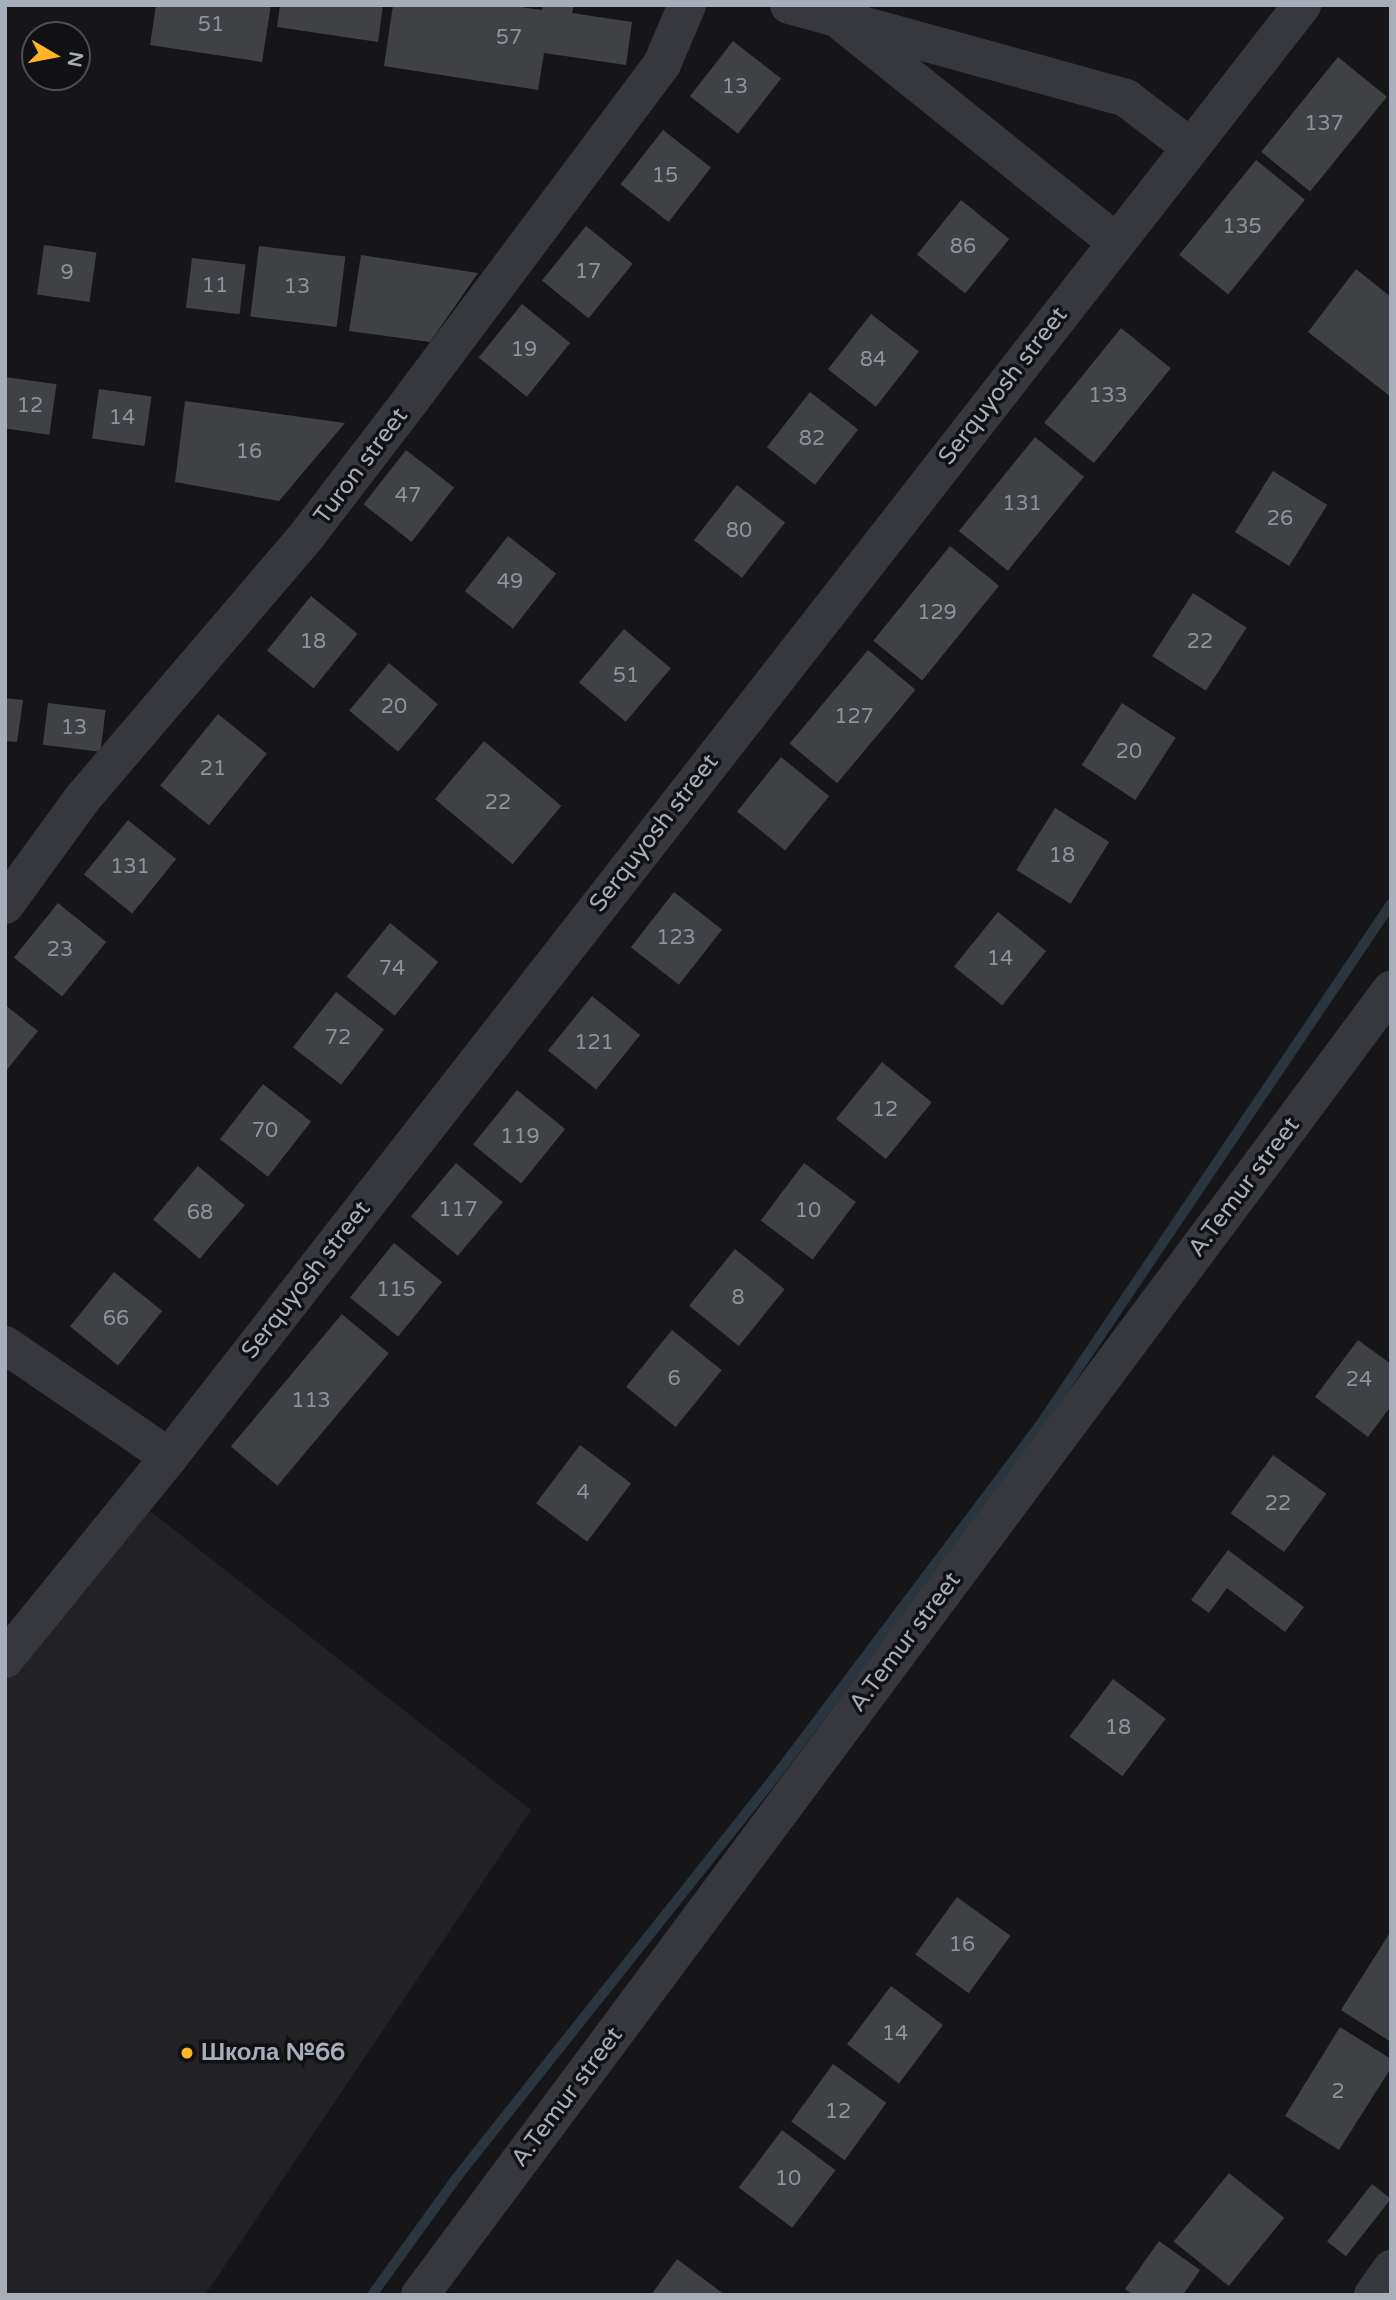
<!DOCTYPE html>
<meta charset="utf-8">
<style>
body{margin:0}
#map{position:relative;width:1396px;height:2300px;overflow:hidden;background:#161618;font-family:"Varela Round",sans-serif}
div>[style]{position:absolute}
.built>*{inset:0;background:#222225}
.stream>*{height:10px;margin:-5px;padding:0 5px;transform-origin:5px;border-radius:5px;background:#2b353d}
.building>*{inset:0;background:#404145;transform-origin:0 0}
.minor>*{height:38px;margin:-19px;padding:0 19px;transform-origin:19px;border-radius:19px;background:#37383e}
.dots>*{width:19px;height:19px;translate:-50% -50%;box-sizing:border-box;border:4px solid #111113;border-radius:50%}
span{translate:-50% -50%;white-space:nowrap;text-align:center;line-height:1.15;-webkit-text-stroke:7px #111113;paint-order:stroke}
.number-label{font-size:21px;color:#8d929c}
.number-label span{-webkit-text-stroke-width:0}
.street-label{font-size:24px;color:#a7adb9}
.poi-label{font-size:24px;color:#a7adb9;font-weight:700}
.left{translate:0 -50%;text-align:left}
.frame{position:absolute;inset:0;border:7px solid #a7adb9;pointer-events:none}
.north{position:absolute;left:21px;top:21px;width:70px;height:70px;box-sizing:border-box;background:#111113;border:2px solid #4d4f55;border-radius:50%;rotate:100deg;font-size:19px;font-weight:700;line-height:28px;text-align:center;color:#a7adb9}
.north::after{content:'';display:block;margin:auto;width:24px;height:32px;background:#ffb527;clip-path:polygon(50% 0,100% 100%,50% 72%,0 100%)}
</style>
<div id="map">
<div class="built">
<i style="clip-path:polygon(136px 1500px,531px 1810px,205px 2295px,5px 2295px,5px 1670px)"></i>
</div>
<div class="stream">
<i style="left:372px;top:2295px;width:145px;rotate:-54.2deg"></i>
<i style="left:457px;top:2177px;width:510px;rotate:-51.53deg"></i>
<i style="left:774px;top:1778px;width:446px;rotate:-53deg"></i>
<i style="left:1042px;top:1422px;width:625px;rotate:-56.03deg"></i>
</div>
<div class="building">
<i style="clip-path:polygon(156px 5px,271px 5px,262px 62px,150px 45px)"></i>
<i style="clip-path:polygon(280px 5px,383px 5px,378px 42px,277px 27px)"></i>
<i style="clip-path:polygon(393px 5px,507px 5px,542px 10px,543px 5px,574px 5px,572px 13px,632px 22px,626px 65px,544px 53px,538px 90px,384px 66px)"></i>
<i style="left:733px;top:41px;width:61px;height:70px;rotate:38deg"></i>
<i style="left:1338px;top:57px;width:63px;height:122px;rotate:39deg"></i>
<i style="left:663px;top:130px;width:61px;height:69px;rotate:38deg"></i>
<i style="left:1256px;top:160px;width:63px;height:122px;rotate:39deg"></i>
<i style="left:961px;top:200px;width:62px;height:70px;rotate:39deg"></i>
<i style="left:586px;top:226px;width:60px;height:70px;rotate:39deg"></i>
<i style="left:44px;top:245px;width:53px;height:50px;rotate:8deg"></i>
<i style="left:259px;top:246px;width:87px;height:71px;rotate:7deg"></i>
<i style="clip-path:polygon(361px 255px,478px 273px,430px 342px,349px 331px)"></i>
<i style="left:192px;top:258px;width:54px;height:50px;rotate:7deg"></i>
<i style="clip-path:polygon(1356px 269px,1391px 297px,1391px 397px,1308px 332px)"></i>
<i style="left:522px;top:304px;width:62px;height:69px;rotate:39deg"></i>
<i style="left:871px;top:314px;width:61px;height:70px;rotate:38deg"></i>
<i style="left:1121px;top:328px;width:64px;height:122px;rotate:39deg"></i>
<i style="left:5px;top:377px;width:52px;height:51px;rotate:8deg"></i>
<i style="left:99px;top:389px;width:53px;height:50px;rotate:8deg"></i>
<i style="left:810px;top:392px;width:61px;height:70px;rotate:38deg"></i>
<i style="clip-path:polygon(185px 401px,345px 423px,279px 501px,175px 482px)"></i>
<i style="left:1035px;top:437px;width:63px;height:121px;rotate:39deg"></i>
<i style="left:406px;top:450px;width:61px;height:69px;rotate:38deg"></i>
<i style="left:1273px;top:471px;width:64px;height:72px;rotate:32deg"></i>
<i style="left:737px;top:485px;width:61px;height:70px;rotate:38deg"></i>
<i style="left:508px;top:536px;width:61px;height:70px;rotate:38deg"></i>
<i style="left:950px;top:546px;width:63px;height:122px;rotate:39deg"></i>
<i style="left:1193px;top:593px;width:64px;height:75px;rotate:33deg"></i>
<i style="left:311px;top:596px;width:60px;height:70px;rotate:39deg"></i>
<i style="left:624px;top:629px;width:61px;height:70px;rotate:40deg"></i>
<i style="left:868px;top:650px;width:62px;height:122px;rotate:40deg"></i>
<i style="left:389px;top:663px;width:64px;height:62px;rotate:40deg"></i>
<i style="clip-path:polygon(5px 698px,23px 700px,17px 742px,5px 741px)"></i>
<i style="left:48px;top:703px;width:58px;height:42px;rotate:7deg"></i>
<i style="left:1122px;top:703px;width:64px;height:74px;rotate:33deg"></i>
<i style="left:218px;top:714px;width:63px;height:92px;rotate:39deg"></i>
<i style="left:484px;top:741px;width:101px;height:76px;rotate:40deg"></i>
<i style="left:781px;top:757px;width:62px;height:70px;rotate:39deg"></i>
<i style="left:1055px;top:808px;width:64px;height:73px;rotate:32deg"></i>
<i style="left:128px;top:820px;width:62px;height:70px;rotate:39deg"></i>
<i style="left:674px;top:892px;width:61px;height:70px;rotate:38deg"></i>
<i style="left:58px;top:903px;width:62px;height:70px;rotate:39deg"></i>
<i style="left:998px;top:912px;width:62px;height:70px;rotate:39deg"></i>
<i style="left:390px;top:923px;width:62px;height:69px;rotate:39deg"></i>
<i style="left:336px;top:992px;width:61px;height:70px;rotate:38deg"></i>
<i style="left:592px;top:996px;width:62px;height:70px;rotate:39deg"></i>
<i style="clip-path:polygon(5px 1005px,38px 1031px,5px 1072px)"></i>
<i style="left:882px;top:1062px;width:64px;height:73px;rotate:39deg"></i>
<i style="left:263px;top:1084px;width:61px;height:70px;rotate:38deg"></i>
<i style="left:517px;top:1090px;width:62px;height:70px;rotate:39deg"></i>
<i style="left:456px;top:1163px;width:61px;height:70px;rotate:40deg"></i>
<i style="left:804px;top:1163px;width:65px;height:72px;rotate:37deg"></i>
<i style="left:198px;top:1166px;width:61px;height:70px;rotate:40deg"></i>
<i style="left:394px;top:1243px;width:62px;height:70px;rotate:39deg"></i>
<i style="left:735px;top:1249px;width:64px;height:73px;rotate:39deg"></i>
<i style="left:114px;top:1272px;width:62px;height:70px;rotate:39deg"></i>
<i style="left:342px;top:1314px;width:61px;height:173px;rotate:40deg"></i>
<i style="left:672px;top:1330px;width:64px;height:73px;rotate:39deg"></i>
<i style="clip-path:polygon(1358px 1340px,1391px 1364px,1391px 1406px,1368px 1437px,1315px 1397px)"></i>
<i style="left:580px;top:1445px;width:64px;height:73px;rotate:37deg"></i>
<i style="left:1273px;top:1455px;width:66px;height:72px;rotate:36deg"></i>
<i style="clip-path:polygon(1228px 1550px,1304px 1607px,1285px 1632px,1227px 1588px,1209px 1613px,1191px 1600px)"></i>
<i style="left:1113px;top:1679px;width:66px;height:72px;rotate:37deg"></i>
<i style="left:957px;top:1897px;width:66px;height:71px;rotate:36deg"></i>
<i style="clip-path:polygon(1391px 1931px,1391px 2042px,1341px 2010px)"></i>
<i style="left:891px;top:1986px;width:65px;height:73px;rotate:37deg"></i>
<i style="clip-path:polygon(1340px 2027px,1391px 2059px,1391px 2068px,1339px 2150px,1285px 2116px)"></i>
<i style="left:833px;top:2064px;width:66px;height:71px;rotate:36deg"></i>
<i style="left:782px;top:2130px;width:67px;height:72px;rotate:37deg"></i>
<i style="left:1229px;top:2173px;width:71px;height:88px;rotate:39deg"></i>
<i style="left:1372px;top:2184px;width:24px;height:73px;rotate:38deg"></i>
<i style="clip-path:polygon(1159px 2241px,1200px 2270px,1183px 2295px,1133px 2295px,1125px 2289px)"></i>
<i style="clip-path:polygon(677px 2259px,725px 2295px,651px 2295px)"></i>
</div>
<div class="minor">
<i style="left:789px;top:5px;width:350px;rotate:15.4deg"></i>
<i style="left:1126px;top:98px;width:81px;rotate:37.4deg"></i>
<i style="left:844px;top:24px;width:349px;rotate:38.7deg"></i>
<i style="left:5px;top:905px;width:131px;rotate:-54deg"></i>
<i style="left:82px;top:799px;width:348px;rotate:-49.5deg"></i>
<i style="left:308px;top:534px;width:168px;rotate:-52.5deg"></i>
<i style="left:410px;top:401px;width:421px;rotate:-53.2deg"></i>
<i style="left:662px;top:64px;width:64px;rotate:-67deg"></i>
<i style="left:5px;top:1345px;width:199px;rotate:34.3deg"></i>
<i style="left:5px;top:1659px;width:260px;rotate:-50.9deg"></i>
<i style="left:169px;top:1457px;width:1842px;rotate:-52.03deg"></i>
<i style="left:420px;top:2295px;width:1627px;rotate:-53.35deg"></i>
<i style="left:1373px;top:2295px;width:32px;rotate:-55deg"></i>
</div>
<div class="dots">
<i style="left:187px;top:2053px;background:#ffb527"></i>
</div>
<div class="number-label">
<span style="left:211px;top:25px">51</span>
<span style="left:509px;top:38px">57</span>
<span style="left:735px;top:87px">13</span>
<span style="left:1324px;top:124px">137</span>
<span style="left:665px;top:176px">15</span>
<span style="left:1242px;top:227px">135</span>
<span style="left:963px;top:247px">86</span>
<span style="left:588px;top:272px">17</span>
<span style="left:67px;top:273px">9</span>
<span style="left:215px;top:286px">11</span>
<span style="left:297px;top:287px">13</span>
<span style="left:524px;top:350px">19</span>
<span style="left:873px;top:360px">84</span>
<span style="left:1108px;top:396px">133</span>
<span style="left:30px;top:406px">12</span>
<span style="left:122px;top:418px">14</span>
<span style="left:812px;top:439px">82</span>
<span style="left:249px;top:452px">16</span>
<span style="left:408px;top:496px">47</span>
<span style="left:1022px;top:504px">131</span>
<span style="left:1280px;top:519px">26</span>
<span style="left:739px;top:531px">80</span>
<span style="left:510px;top:582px">49</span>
<span style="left:937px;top:613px">129</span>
<span style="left:313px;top:642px">18</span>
<span style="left:1200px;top:642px">22</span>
<span style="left:626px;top:676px">51</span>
<span style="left:394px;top:707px">20</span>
<span style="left:854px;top:717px">127</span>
<span style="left:74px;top:728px">13</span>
<span style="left:1129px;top:752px">20</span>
<span style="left:213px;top:769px">21</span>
<span style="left:498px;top:803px">22</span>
<span style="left:1062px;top:856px">18</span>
<span style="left:130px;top:867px">131</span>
<span style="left:676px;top:938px">123</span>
<span style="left:60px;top:950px">23</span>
<span style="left:1000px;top:959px">14</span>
<span style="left:392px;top:969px">74</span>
<span style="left:338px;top:1038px">72</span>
<span style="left:594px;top:1043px">121</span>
<span style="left:885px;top:1110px">12</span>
<span style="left:265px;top:1131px">70</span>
<span style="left:520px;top:1137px">119</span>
<span style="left:458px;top:1210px">117</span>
<span style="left:808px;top:1211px">10</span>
<span style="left:200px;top:1213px">68</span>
<span style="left:396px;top:1290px">115</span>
<span style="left:738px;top:1298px">8</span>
<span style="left:116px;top:1319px">66</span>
<span style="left:674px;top:1379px">6</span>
<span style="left:1359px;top:1380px">24</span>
<span style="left:311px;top:1401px">113</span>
<span style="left:583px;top:1493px">4</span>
<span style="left:1278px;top:1504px">22</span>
<span style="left:1118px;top:1728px">18</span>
<span style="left:962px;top:1945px">16</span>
<span style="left:895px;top:2034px">14</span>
<span style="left:1338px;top:2092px">2</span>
<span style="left:838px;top:2112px">12</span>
<span style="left:788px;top:2179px">10</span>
</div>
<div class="street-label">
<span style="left:1003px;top:386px;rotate:-52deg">Serquyosh street</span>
<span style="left:361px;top:466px;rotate:-53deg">Turon street</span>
<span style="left:654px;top:833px;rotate:-52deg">Serquyosh street</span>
<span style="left:1244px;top:1187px;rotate:-53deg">A.Temur street</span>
<span style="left:306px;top:1280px;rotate:-52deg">Serquyosh street</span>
<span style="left:905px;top:1642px;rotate:-53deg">A.Temur street</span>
<span style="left:567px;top:2097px;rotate:-53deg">A.Temur street</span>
</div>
<div class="poi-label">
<span class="left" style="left:201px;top:2053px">Школа №66</span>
</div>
<div class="frame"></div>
<div class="north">N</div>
</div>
